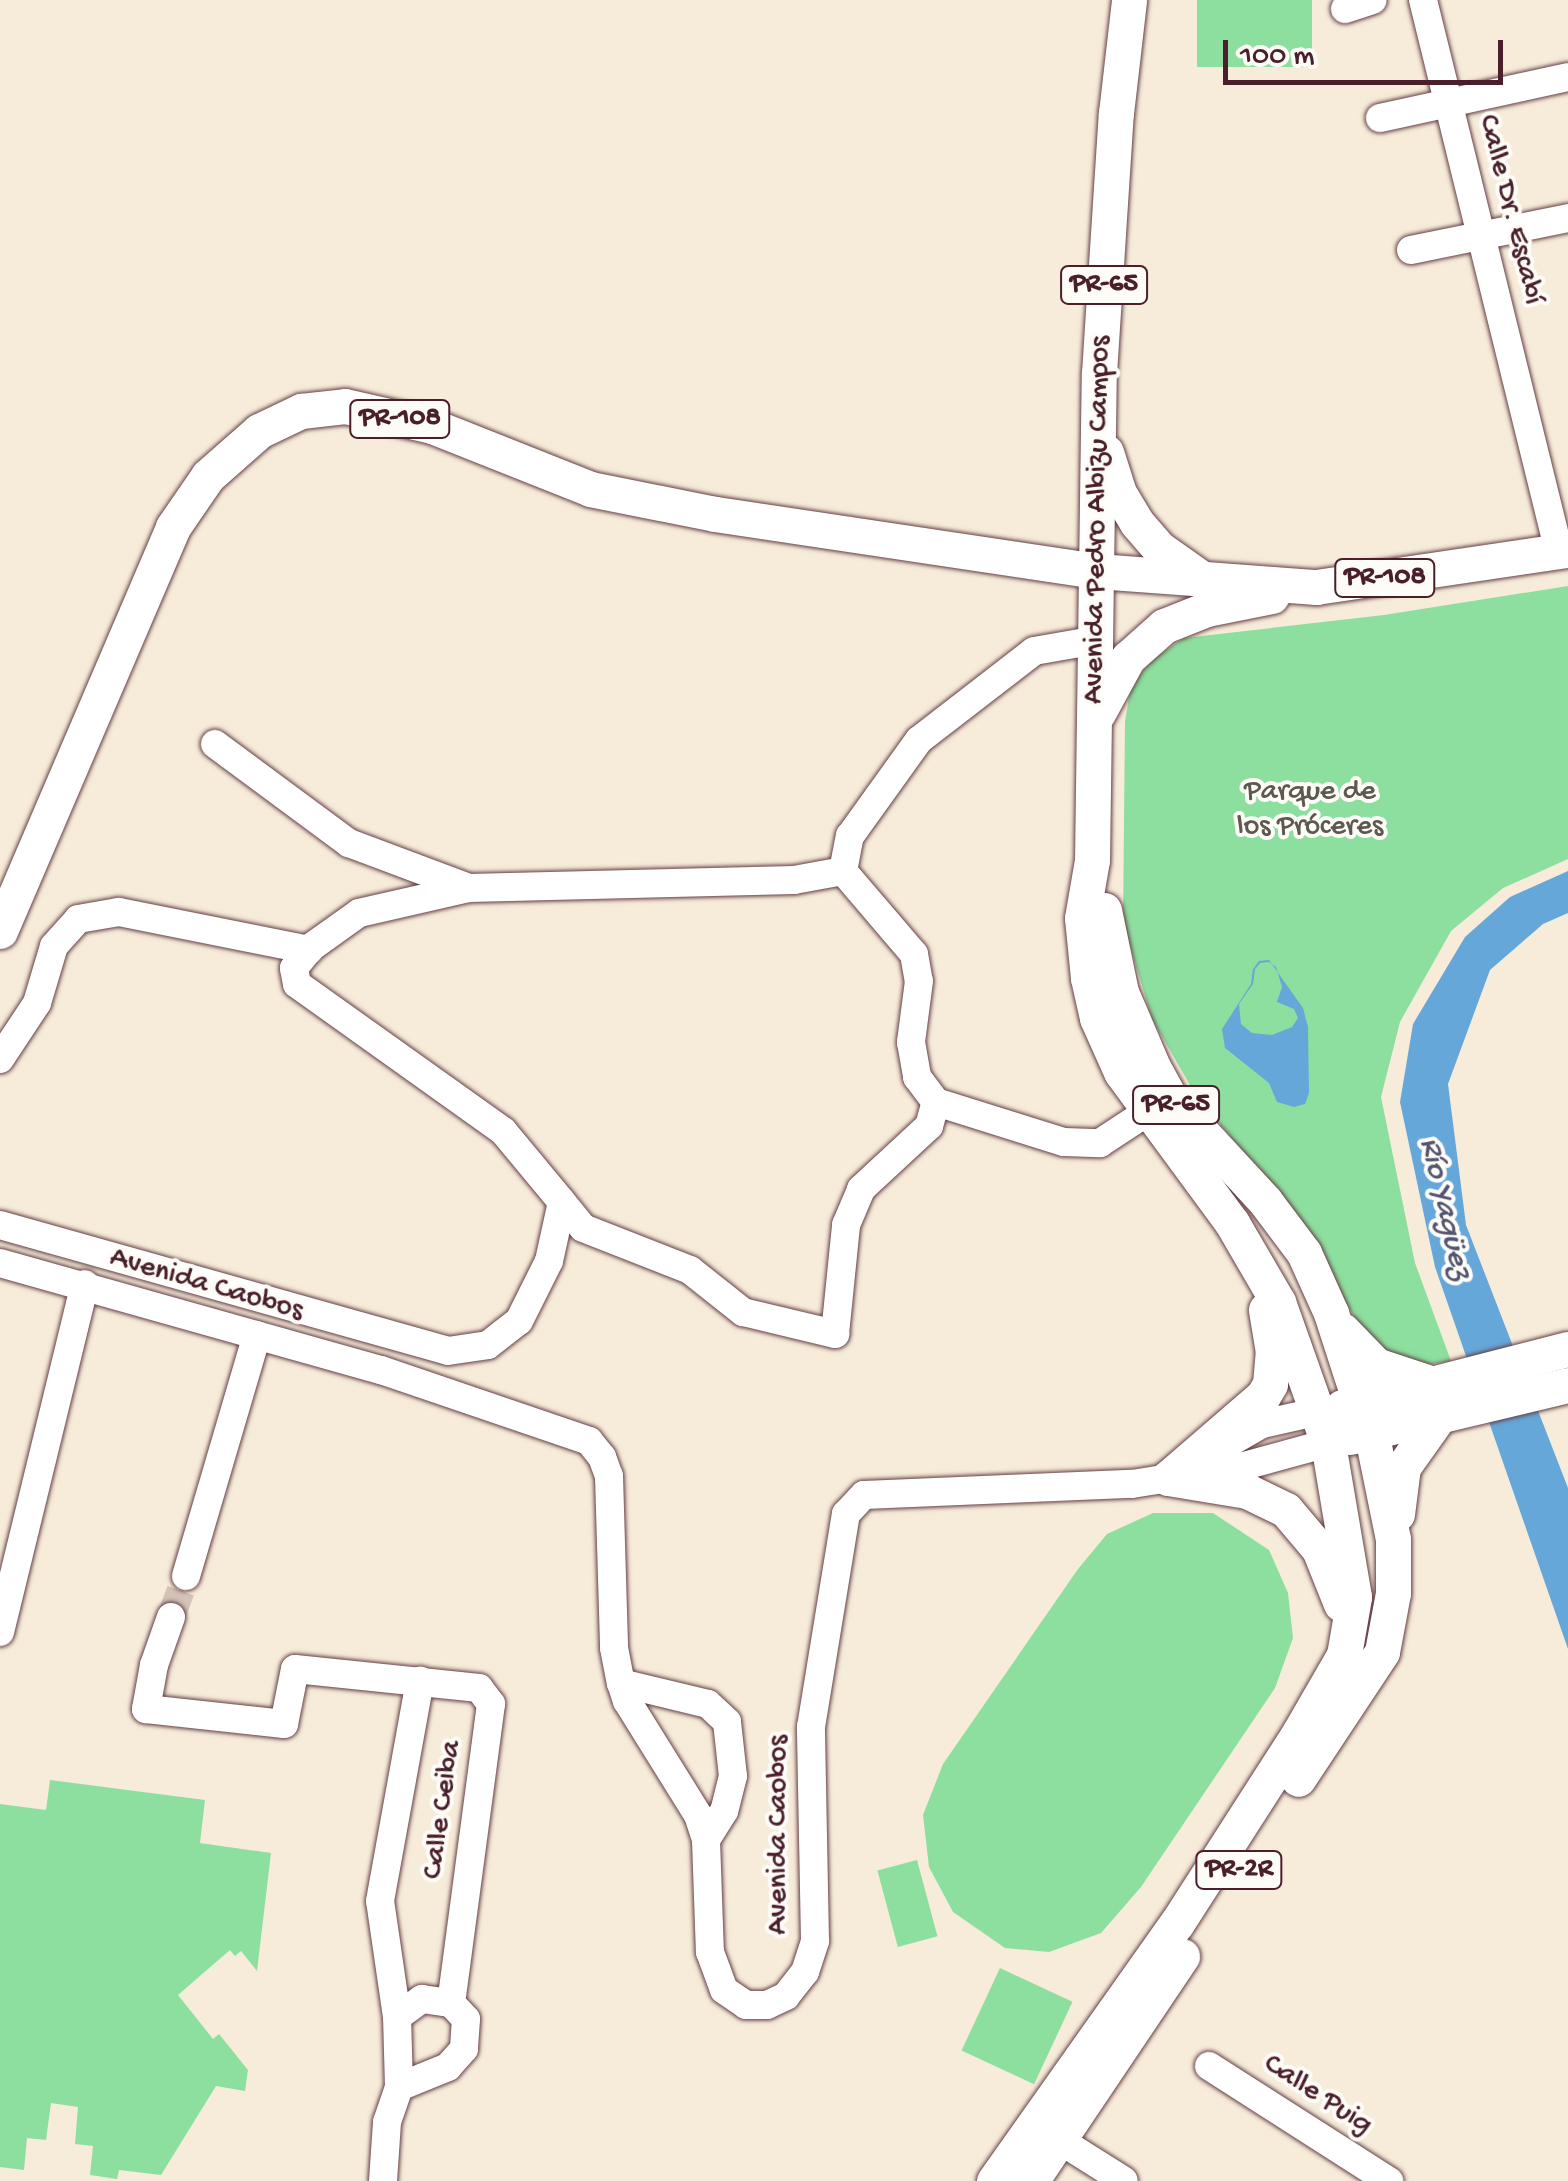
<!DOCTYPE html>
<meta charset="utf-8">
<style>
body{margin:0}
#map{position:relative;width:1568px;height:2181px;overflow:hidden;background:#f7ecd9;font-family:"Gochi Hand",sans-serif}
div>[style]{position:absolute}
.green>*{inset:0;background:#8ddf9f;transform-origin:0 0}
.water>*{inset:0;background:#65a7d9}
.minor-tunnel>*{height:28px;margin-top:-14px;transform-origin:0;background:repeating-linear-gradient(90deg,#d4c3b6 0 28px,transparent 0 42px)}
.roads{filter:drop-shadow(0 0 2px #643e45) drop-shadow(0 0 2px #643e45)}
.minor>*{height:28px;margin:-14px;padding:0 14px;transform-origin:14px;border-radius:14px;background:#fff}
.major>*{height:35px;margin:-17.5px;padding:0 17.5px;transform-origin:17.5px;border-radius:17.5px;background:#fff}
span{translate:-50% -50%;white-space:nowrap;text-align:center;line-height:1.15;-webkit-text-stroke:8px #fdfcf7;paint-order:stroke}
.shield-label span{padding:2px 8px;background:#fdfcf7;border:2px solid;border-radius:8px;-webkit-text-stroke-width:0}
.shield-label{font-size:28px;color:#4a1f2b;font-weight:700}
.street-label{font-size:30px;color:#4a1f2b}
.park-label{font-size:30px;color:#5e594e}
.water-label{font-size:32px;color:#555571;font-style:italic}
.scale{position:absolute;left:1223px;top:40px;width:280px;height:45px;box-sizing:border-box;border:5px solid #4a1f2b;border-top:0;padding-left:12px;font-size:30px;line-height:35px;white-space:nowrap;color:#4a1f2b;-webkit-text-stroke:8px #fdfcf7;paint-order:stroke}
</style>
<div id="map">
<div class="green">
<i style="left:1197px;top:0;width:115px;height:67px"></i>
<i style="clip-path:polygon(1568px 586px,1568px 859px,1503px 888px,1451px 931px,1400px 1022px,1381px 1097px,1415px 1263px,1451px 1361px,1407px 1367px,1372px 1347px,1295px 1215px,1194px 1092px,1152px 1019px,1123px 922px,1125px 721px,1131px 686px,1152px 660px,1184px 638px,1384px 615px)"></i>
<i style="clip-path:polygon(1153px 1513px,1213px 1513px,1269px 1550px,1288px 1593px,1293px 1638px,1275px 1688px,1141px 1887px,1101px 1933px,1049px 1952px,1005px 1948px,953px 1912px,929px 1867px,923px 1815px,943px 1764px,1078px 1569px,1107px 1534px)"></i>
<i style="clip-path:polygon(50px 1780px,205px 1800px,200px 1843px,271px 1853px,257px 1971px,241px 1951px,235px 1956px,230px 1950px,178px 1995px,213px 2039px,219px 2034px,248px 2070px,245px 2091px,216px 2086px,161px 2175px,119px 2170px,117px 2179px,90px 2175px,93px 2146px,75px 2144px,78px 2107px,51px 2103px,46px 2140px,27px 2138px,24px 2170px,0 2167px,0 1804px,46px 1810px)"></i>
<i style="left:917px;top:1860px;width:79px;height:41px;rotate:75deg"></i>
<i style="left:1000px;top:1968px;width:80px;height:91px;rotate:25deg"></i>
</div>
<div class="water">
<i style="clip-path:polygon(1568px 871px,1568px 913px,1543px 924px,1490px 970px,1448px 1084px,1466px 1225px,1568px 1488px,1568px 1649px,1435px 1267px,1400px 1102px,1413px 1024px,1465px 937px,1510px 897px)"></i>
<i style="clip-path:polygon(evenodd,1269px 960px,1303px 1008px,1308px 1027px,1309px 1093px,1305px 1104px,1294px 1107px,1277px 1102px,1269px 1083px,1225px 1048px,1222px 1029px,1251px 984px,1253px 969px,1259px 961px,1269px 960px,1269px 962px,1276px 967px,1282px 987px,1277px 1002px,1294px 1009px,1298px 1018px,1292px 1027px,1272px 1035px,1252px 1033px,1241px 1024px,1239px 1004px,1253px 984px,1255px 969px,1260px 963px,1269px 962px)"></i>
</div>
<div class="minor-tunnel">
<i style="left:171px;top:1617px;width:44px;rotate:-69.9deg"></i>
</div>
<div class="roads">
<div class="minor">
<i style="left:1423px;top:0;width:569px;rotate:76.16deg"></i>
<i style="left:1345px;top:9px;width:29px;rotate:-18deg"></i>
<i style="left:1380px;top:118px;width:192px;rotate:-12.3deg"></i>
<i style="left:1411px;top:250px;width:160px;rotate:-11.5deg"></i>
<i style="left:215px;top:744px;width:167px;rotate:36.5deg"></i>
<i style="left:349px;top:843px;width:128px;rotate:20.6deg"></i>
<i style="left:469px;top:888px;width:325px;rotate:-1.4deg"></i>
<i style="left:794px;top:880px;width:50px;rotate:-10.4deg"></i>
<i style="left:843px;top:871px;width:109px;rotate:49.5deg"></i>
<i style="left:914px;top:954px;width:27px;rotate:80deg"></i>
<i style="left:919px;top:981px;width:62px;rotate:97.5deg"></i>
<i style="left:911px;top:1042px;width:36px;rotate:80deg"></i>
<i style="left:917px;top:1077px;width:31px;rotate:53deg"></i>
<i style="left:936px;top:1102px;width:134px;rotate:17.4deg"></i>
<i style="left:1064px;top:1142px;width:36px;rotate:2deg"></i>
<i style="left:1100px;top:1143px;width:77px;rotate:-33.3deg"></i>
<i style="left:843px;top:871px;width:36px;rotate:-79deg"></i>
<i style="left:850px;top:836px;width:118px;rotate:-54.3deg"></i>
<i style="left:919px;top:740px;width:145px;rotate:-37.7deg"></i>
<i style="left:1034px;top:651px;width:64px;rotate:-9.9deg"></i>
<i style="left:0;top:1059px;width:67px;rotate:-56.5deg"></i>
<i style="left:37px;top:1003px;width:59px;rotate:-73.4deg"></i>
<i style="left:54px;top:946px;width:36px;rotate:-48deg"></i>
<i style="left:78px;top:919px;width:42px;rotate:-9.7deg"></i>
<i style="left:119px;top:912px;width:194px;rotate:11.3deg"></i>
<i style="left:562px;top:1202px;width:33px;rotate:51deg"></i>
<i style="left:583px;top:1228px;width:115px;rotate:21.4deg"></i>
<i style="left:690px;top:1270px;width:68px;rotate:38.4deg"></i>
<i style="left:743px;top:1312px;width:95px;rotate:13.4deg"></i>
<i style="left:835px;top:1334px;width:110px;rotate:-84.2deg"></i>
<i style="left:846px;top:1225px;width:39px;rotate:-67deg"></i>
<i style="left:861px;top:1189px;width:93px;rotate:-42.8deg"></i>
<i style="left:929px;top:1126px;width:25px;rotate:-74deg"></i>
<i style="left:0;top:1225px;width:465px;rotate:15.7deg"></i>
<i style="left:448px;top:1351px;width:40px;rotate:-8.5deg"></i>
<i style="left:488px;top:1345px;width:39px;rotate:-38deg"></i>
<i style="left:519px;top:1321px;width:67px;rotate:-63.4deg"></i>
<i style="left:549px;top:1261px;width:60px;rotate:-77.6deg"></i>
<i style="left:562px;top:1202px;width:92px;rotate:-129.7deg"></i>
<i style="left:503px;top:1131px;width:253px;rotate:-144.5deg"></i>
<i style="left:297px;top:984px;width:16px;rotate:-101deg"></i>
<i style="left:294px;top:968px;width:26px;rotate:-51deg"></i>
<i style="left:310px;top:948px;width:60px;rotate:-35.5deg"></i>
<i style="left:359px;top:913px;width:113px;rotate:-12.8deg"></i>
<i style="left:0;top:1263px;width:396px;rotate:15.7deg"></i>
<i style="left:381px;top:1370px;width:220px;rotate:18.8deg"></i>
<i style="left:589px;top:1441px;width:21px;rotate:51deg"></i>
<i style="left:602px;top:1457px;width:20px;rotate:70deg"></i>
<i style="left:609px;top:1476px;width:172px;rotate:88.3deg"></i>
<i style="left:614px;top:1648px;width:36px;rotate:79deg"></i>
<i style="left:621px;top:1683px;width:19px;rotate:72deg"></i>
<i style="left:627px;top:1701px;width:134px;rotate:58.1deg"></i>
<i style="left:698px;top:1815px;width:26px;rotate:72deg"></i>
<i style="left:706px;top:1840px;width:112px;rotate:88deg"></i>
<i style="left:710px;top:1952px;width:40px;rotate:69.8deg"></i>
<i style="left:724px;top:1990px;width:27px;rotate:34deg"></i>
<i style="left:746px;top:2005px;width:21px"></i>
<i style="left:767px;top:2005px;width:21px;rotate:-25deg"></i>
<i style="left:786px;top:1996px;width:31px;rotate:-52deg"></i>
<i style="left:805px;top:1972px;width:33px;rotate:-72deg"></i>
<i style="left:815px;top:1941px;width:214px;rotate:-91.1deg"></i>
<i style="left:811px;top:1727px;width:216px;rotate:-80.7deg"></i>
<i style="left:846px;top:1514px;width:26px;rotate:-47deg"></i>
<i style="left:864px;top:1495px;width:268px;rotate:-2.4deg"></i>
<i style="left:1132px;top:1484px;width:113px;rotate:-9.1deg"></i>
<i style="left:1244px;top:1466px;width:87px;rotate:-15.3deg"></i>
<i style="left:1217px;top:1450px;width:52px;rotate:-30deg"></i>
<i style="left:1262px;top:1424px;width:59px;rotate:-12.6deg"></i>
<i style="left:186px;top:1576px;width:251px;rotate:-73.6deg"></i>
<i style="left:171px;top:1617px;width:51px;rotate:109.5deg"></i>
<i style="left:154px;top:1665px;width:45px;rotate:100.3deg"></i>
<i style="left:146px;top:1709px;width:139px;rotate:6.2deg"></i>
<i style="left:284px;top:1724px;width:56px;rotate:-78.7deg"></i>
<i style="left:295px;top:1669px;width:185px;rotate:5.9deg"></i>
<i style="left:479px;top:1688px;width:20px;rotate:53deg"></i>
<i style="left:491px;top:1704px;width:302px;rotate:97.6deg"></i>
<i style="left:0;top:1632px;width:358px;rotate:-76.3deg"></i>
<i style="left:621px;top:1683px;width:89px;rotate:13.6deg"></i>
<i style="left:708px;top:1704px;width:26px;rotate:43deg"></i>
<i style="left:727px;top:1722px;width:54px;rotate:83.7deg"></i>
<i style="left:733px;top:1776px;width:36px;rotate:104deg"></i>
<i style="left:724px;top:1811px;width:34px;rotate:122deg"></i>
<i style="left:397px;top:2017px;width:117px;rotate:-98.3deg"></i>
<i style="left:380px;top:1901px;width:224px;rotate:-79.7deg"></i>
<i style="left:1209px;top:2066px;width:214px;rotate:32.6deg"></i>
<i style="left:1045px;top:2131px;width:93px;rotate:32.3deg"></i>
<i style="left:383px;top:2181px;width:59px;rotate:-86.1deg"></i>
<i style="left:387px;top:2122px;width:37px;rotate:-71deg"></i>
<i style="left:399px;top:2087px;width:70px;rotate:-91.6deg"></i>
<i style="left:397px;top:2017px;width:31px;rotate:-36deg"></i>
<i style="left:422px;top:1999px;width:29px;rotate:8deg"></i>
<i style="left:451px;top:2003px;width:22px;rotate:47deg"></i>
<i style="left:466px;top:2019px;width:30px;rotate:94deg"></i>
<i style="left:464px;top:2049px;width:24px;rotate:132deg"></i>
<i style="left:448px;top:2067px;width:53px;rotate:157.8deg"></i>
</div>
<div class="major">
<i style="left:1106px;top:452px;width:43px;rotate:72.4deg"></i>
<i style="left:1119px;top:493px;width:35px;rotate:59deg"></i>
<i style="left:1137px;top:523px;width:35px;rotate:49deg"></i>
<i style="left:1160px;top:549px;width:50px;rotate:35.3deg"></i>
<i style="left:1098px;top:713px;width:63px;rotate:-61.4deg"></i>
<i style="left:1128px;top:658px;width:48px;rotate:-41.6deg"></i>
<i style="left:1164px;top:626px;width:46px;rotate:-21.6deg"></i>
<i style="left:1207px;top:609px;width:66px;rotate:-11.3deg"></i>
<i style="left:1104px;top:910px;width:84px;rotate:78.3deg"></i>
<i style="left:1121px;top:992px;width:82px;rotate:66.9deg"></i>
<i style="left:1153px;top:1067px;width:35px;rotate:61deg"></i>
<i style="left:1170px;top:1098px;width:140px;rotate:47.3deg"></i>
<i style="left:1265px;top:1201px;width:65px;rotate:53.1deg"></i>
<i style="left:1304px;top:1253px;width:66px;rotate:65.8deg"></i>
<i style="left:1331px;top:1313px;width:140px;rotate:72.1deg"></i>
<i style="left:1374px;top:1446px;width:95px;rotate:78.5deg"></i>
<i style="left:1393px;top:1539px;width:54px;rotate:90deg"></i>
<i style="left:1393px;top:1593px;width:60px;rotate:100.6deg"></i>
<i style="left:1382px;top:1652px;width:152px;rotate:123.5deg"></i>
<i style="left:0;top:931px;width:439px;rotate:-66.8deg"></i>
<i style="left:173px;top:527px;width:62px;rotate:-55.5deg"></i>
<i style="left:208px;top:476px;width:68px;rotate:-41.4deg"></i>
<i style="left:259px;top:431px;width:47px;rotate:-25.5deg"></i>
<i style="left:301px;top:411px;width:44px;rotate:-6.5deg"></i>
<i style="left:345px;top:406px;width:89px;rotate:12.9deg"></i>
<i style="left:432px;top:426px;width:170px;rotate:21.7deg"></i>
<i style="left:590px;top:489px;width:127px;rotate:11.3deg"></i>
<i style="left:715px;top:514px;width:386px;rotate:8.5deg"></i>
<i style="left:1097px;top:571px;width:220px;rotate:4.2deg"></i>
<i style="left:1316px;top:587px;width:255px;rotate:-8.4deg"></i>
<i style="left:1342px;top:1330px;width:49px;rotate:45.8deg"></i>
<i style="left:1376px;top:1365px;width:63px;rotate:18.4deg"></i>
<i style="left:1342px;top:1407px;width:233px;rotate:-14.4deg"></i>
<i style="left:1350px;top:1437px;width:224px;rotate:-13.4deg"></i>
<i style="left:1168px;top:1478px;width:80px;rotate:9.3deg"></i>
<i style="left:1247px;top:1491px;width:43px;rotate:26deg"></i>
<i style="left:1286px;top:1510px;width:51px;rotate:49.8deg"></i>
<i style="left:1319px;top:1549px;width:59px;rotate:68.2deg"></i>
<i style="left:1168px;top:1478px;width:125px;rotate:-40.8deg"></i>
<i style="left:1263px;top:1396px;width:14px;rotate:-60deg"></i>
<i style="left:1270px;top:1384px;width:32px;rotate:-85deg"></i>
<i style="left:1273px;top:1352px;width:43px;rotate:-99.5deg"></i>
<i style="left:1397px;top:1514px;width:47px;rotate:-82.7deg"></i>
<i style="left:1403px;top:1467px;width:67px;rotate:-54.7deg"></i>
<i style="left:994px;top:2181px;width:316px;rotate:-54.7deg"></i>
<i style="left:1177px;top:1923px;width:226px;rotate:-57.3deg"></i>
<i style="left:1299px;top:1733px;width:90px;rotate:-60deg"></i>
<i style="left:1344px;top:1655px;width:59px;rotate:-80.2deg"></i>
<i style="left:1354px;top:1597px;width:156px;rotate:-99.6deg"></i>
<i style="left:1328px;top:1443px;width:150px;rotate:-109.5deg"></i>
<i style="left:1278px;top:1302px;width:91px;rotate:-120.2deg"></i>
<i style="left:1232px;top:1223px;width:187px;rotate:-126.3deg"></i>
<i style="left:1121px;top:1072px;width:59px;rotate:-114deg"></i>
<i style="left:1097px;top:1018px;width:41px;rotate:-102.7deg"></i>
<i style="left:1088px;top:978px;width:60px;rotate:-95.7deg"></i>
<i style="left:1082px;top:918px;width:59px;rotate:-80.2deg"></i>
<i style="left:1092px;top:860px;width:487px;rotate:-89.2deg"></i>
<i style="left:1099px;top:373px;width:261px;rotate:-86.3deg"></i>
<i style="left:1116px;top:113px;width:114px;rotate:-83.4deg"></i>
<i style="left:1031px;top:2181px;width:271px;rotate:-56.1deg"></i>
</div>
</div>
<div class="shield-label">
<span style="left:1104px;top:285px">PR-65</span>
<span style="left:400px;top:419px">PR-108</span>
<span style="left:1385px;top:578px">PR-108</span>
<span style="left:1176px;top:1105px">PR-65</span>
<span style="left:1239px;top:1870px">PR-2R</span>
</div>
<div class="street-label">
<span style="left:1509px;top:210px;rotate:76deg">Calle Dr. Escabí</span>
<span style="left:1099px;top:520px;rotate:-89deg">Avenida Pedro Albizu Campos</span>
<span style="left:206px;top:1286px;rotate:16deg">Avenida Caobos</span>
<span style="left:444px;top:1810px;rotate:-82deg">Calle Ceiba</span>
<span style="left:780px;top:1835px;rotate:-90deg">Avenida Caobos</span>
<span style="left:1317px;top:2096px;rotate:33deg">Calle Puig</span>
</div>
<div class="park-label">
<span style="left:1310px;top:810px">Parque de<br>los Próceres</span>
</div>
<div class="water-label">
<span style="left:1444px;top:1209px;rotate:77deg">Río Yagüez</span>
</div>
<div class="scale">100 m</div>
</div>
